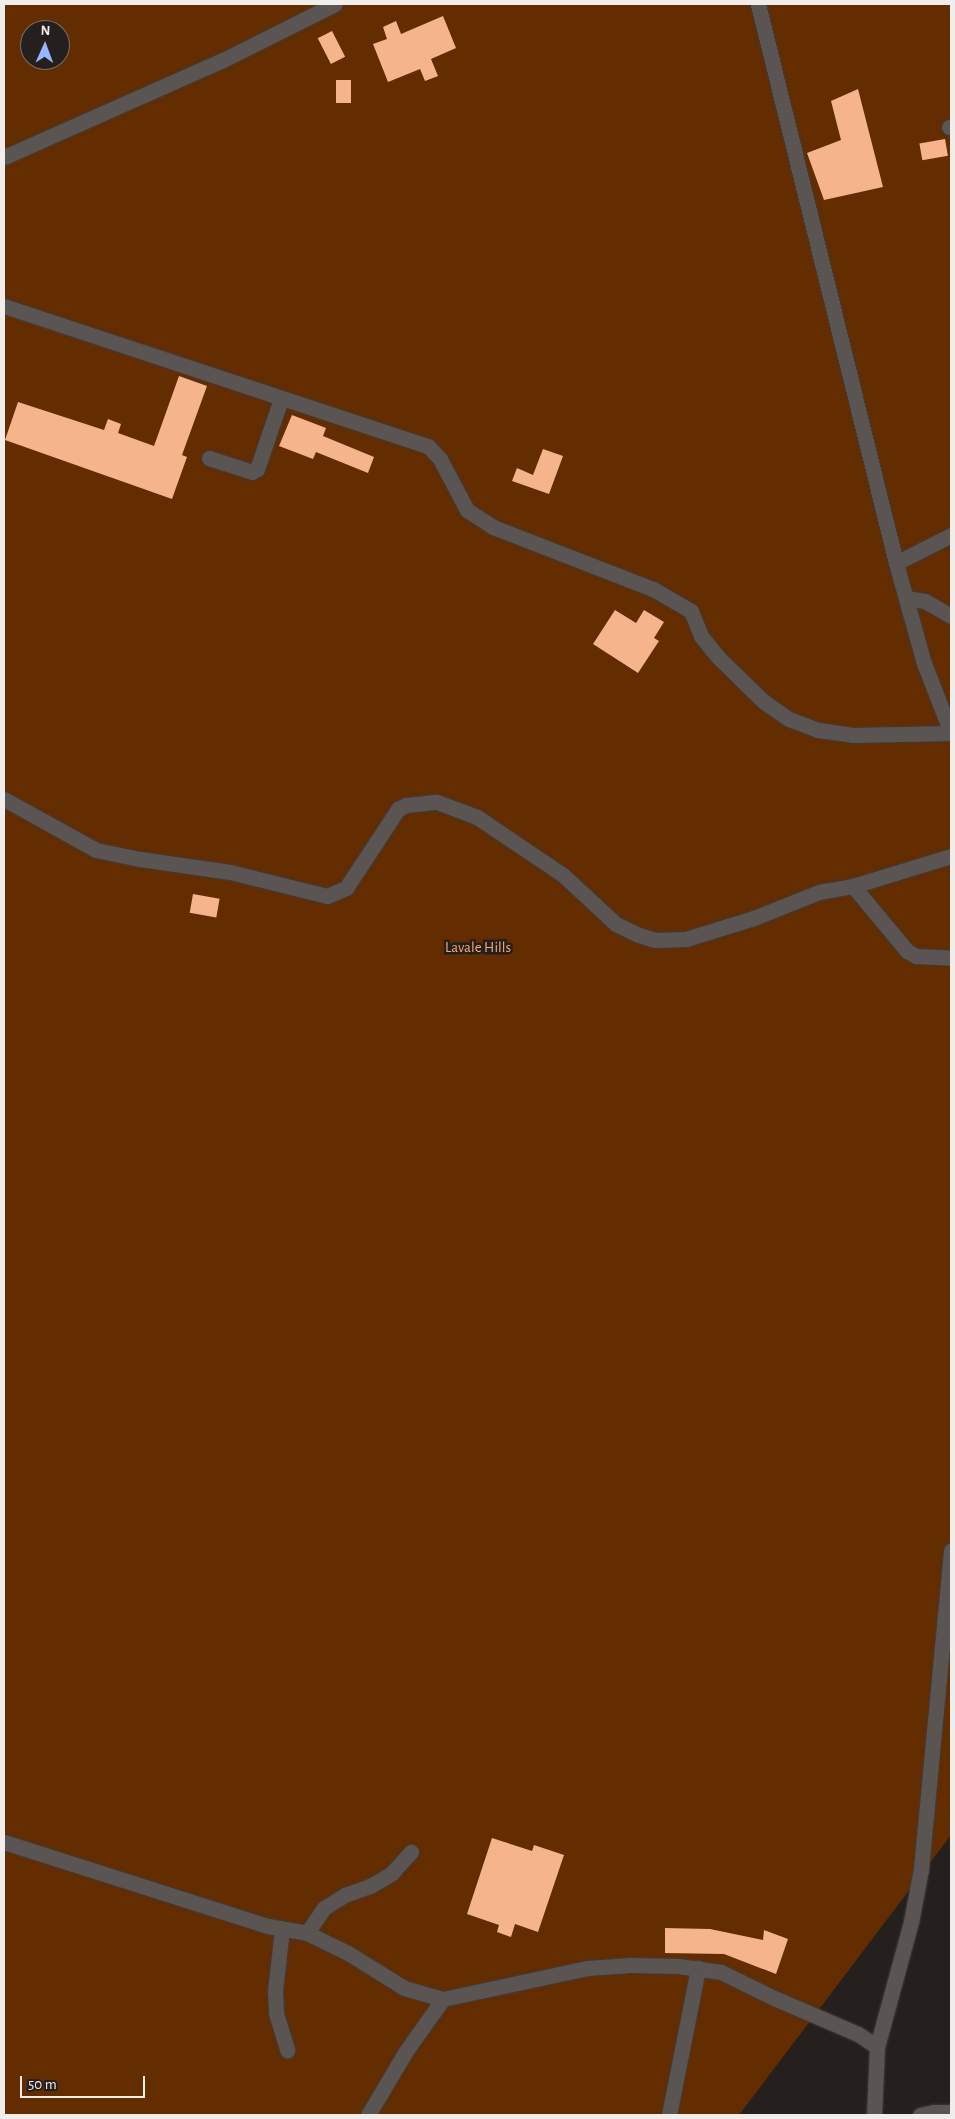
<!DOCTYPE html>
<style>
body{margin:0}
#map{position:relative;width:955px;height:2119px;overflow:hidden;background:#25201e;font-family:"Alegreya Sans",sans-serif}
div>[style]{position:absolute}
.green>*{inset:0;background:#632d00}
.building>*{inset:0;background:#f5b48c;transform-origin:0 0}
.roads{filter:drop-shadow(0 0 1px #403c3a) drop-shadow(0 0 1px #403c3a)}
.minor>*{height:15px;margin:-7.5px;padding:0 7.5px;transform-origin:7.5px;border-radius:7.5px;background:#5a5552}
span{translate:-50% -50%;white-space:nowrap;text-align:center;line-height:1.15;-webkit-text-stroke:5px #25201e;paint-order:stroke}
.park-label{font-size:15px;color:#faa976}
.frame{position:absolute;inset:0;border:5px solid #f0edeb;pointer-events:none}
.north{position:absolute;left:20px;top:20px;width:50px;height:50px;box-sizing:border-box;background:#25201e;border:1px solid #767270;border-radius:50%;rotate:2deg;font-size:14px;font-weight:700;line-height:20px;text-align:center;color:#f0edeb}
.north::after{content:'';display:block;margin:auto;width:18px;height:22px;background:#97b6fd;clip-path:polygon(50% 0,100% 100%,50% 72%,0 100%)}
.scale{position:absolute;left:20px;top:2076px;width:125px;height:22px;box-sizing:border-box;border:2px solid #f0edeb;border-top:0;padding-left:6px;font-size:15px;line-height:18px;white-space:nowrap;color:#f0edeb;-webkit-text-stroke:4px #25201e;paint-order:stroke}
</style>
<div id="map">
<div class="green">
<i style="clip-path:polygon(evenodd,4px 4px,951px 4px,951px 1835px,739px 2115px,4px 2115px,4px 4px,30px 30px,60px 30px,60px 60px,30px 60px,30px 30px)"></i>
</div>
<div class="building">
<i style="clip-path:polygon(443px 16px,456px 48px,431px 59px,438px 76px,425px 81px,420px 69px,388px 82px,373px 44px,387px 39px,383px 27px,396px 21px,401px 34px)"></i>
<i style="left:332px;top:31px;width:29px;height:16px;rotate:63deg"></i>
<i style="left:336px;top:80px;width:15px;height:23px"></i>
<i style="clip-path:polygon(858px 89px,883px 187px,824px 200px,807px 153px,841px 140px,831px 101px)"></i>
<i style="left:945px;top:139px;width:17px;height:26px;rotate:80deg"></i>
<i style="clip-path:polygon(179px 376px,207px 386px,182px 455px,187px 457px,172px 499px,5px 440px,18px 402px,104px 430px,108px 419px,121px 424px,118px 433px,154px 446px)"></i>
<i style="clip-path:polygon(292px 415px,326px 428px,323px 436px,374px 457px,368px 473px,316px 452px,313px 459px,279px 446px)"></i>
<i style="clip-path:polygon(543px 449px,563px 456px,549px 494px,512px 481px,517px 468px,533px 475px)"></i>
<i style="clip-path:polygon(615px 610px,636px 623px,644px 610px,664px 622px,654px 638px,659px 641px,638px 673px,593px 644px)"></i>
<i style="left:193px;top:894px;width:27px;height:19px;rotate:10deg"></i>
<i style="clip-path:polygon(492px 1838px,532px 1851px,534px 1845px,564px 1855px,538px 1932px,515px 1924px,511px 1937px,497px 1932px,499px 1925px,467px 1914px)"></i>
<i style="clip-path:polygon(665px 1928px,710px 1929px,763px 1940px,764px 1930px,788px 1939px,776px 1974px,724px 1954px,665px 1953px)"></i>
</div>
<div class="roads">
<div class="minor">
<i style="left:758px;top:4px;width:576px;rotate:76.13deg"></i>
<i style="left:896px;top:563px;width:62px;rotate:-27deg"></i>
<i style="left:949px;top:127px;width:2px"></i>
<i style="left:4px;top:157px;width:237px;rotate:-23.9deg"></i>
<i style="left:221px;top:61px;width:127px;rotate:-26.6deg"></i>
<i style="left:4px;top:306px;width:447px;rotate:18.3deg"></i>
<i style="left:428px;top:446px;width:18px;rotate:47deg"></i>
<i style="left:440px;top:459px;width:58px;rotate:62.1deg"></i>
<i style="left:467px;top:510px;width:31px;rotate:33deg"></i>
<i style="left:493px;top:527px;width:172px;rotate:21.2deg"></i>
<i style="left:653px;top:589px;width:44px;rotate:30.1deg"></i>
<i style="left:691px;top:611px;width:27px;rotate:68deg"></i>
<i style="left:701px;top:636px;width:28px;rotate:51deg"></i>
<i style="left:719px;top:658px;width:62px;rotate:44.3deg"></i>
<i style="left:763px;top:701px;width:32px;rotate:35deg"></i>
<i style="left:789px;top:719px;width:31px;rotate:21deg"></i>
<i style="left:818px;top:730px;width:35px;rotate:8deg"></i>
<i style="left:853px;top:735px;width:98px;rotate:-1.2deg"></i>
<i style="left:209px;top:458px;width:45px;rotate:18deg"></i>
<i style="left:252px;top:472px;width:6px;rotate:-31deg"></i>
<i style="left:257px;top:469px;width:74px;rotate:-71.1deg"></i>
<i style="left:896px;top:563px;width:104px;rotate:74.4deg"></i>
<i style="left:924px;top:663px;width:75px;rotate:68.9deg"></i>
<i style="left:906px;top:598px;width:19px;rotate:9deg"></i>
<i style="left:925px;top:601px;width:30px;rotate:30deg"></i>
<i style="left:4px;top:799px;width:105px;rotate:29deg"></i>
<i style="left:96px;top:850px;width:45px;rotate:11.6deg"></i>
<i style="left:140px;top:859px;width:91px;rotate:8.2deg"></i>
<i style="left:230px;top:872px;width:100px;rotate:13.9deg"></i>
<i style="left:327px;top:896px;width:21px;rotate:-23deg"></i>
<i style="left:346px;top:888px;width:95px;rotate:-56.6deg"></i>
<i style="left:398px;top:809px;width:9px;rotate:-27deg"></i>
<i style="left:406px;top:805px;width:31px;rotate:-6deg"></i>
<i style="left:437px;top:802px;width:43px;rotate:20.6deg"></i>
<i style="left:477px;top:817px;width:104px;rotate:34deg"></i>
<i style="left:563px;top:875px;width:72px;rotate:42.8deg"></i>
<i style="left:616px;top:924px;width:25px;rotate:26deg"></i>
<i style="left:639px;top:935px;width:17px;rotate:17deg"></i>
<i style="left:655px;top:940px;width:31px;rotate:-2deg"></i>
<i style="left:686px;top:939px;width:71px;rotate:-17.2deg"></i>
<i style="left:754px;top:918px;width:70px;rotate:-21.8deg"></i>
<i style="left:819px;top:892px;width:35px;rotate:-10deg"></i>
<i style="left:853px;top:886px;width:102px;rotate:-17deg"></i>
<i style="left:853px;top:886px;width:85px;rotate:50.3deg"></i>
<i style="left:907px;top:951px;width:10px;rotate:29deg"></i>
<i style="left:916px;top:956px;width:35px;rotate:3deg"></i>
<i style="left:4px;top:1842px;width:277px;rotate:17.7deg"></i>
<i style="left:268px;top:1926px;width:40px;rotate:10deg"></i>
<i style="left:307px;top:1933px;width:46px;rotate:26deg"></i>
<i style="left:348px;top:1953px;width:66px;rotate:32deg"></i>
<i style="left:404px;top:1988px;width:41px;rotate:15.8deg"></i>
<i style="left:282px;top:1929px;width:62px;rotate:96.4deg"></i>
<i style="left:275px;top:1991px;width:22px;rotate:87deg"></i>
<i style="left:276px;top:2013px;width:39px;rotate:73deg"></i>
<i style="left:307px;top:1933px;width:30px;rotate:-56deg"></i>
<i style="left:324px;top:1908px;width:25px;rotate:-32deg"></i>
<i style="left:345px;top:1895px;width:27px;rotate:-20deg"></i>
<i style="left:370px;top:1886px;width:24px;rotate:-30deg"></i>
<i style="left:391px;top:1874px;width:30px;rotate:-48deg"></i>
<i style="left:877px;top:2047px;width:130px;rotate:-74.8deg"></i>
<i style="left:911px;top:1922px;width:54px;rotate:-79.3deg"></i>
<i style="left:921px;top:1869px;width:320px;rotate:-84.6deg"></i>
<i style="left:368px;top:2115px;width:74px;rotate:-59.3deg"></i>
<i style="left:406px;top:2051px;width:64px;rotate:-54.6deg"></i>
<i style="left:443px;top:1999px;width:147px;rotate:-12.1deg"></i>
<i style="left:587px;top:1968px;width:43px;rotate:-4deg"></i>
<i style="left:630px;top:1965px;width:48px;rotate:1.2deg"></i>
<i style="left:678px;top:1966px;width:43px;rotate:7.9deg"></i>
<i style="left:721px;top:1972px;width:59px;rotate:26.1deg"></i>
<i style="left:774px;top:1998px;width:91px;rotate:23.2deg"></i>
<i style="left:858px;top:2034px;width:23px;rotate:34deg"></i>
<i style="left:877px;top:2047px;width:68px;rotate:92.5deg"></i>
<i style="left:669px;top:2115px;width:150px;rotate:-78.8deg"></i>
<i style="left:920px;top:2115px;width:14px;rotate:-12deg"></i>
<i style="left:934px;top:2112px;width:17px"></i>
</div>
</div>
<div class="park-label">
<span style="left:478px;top:948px">Lavale Hills</span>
</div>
<div class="frame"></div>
<div class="north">N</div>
<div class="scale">50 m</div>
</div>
